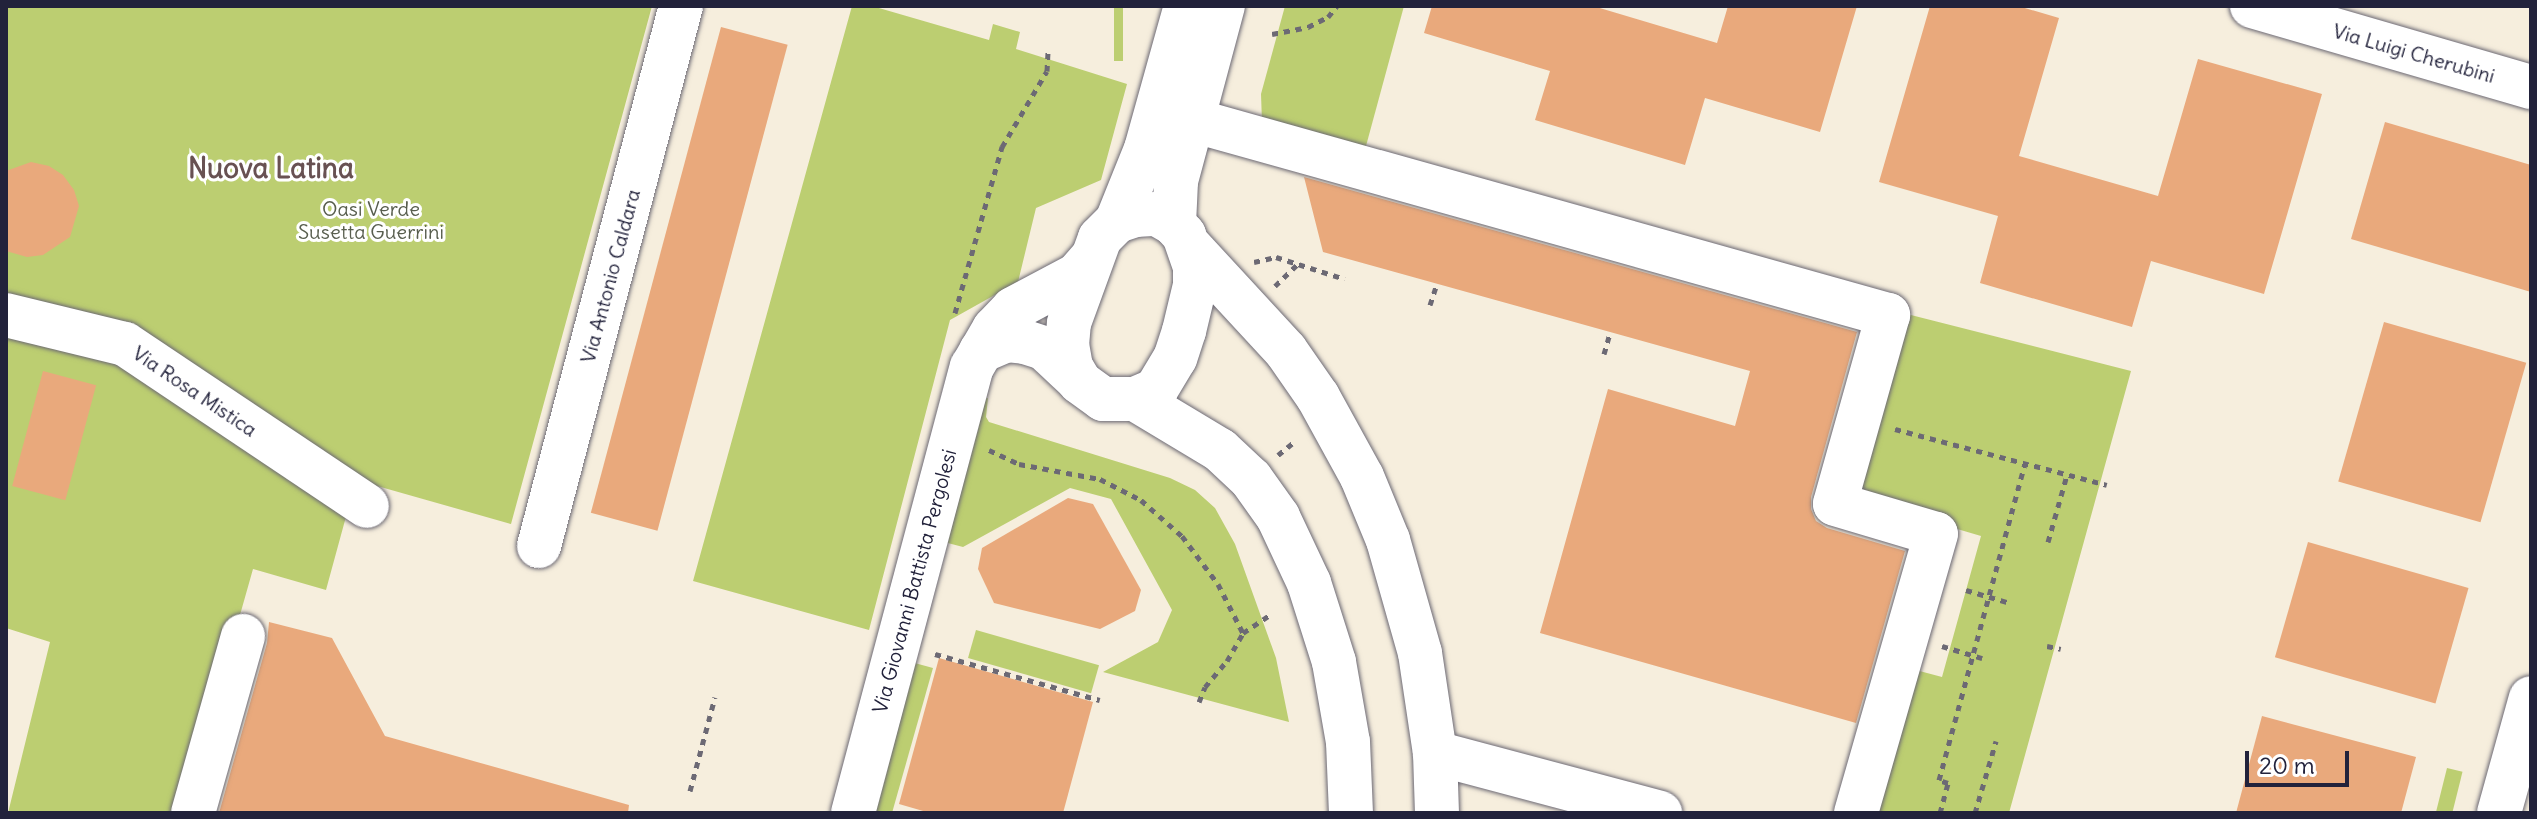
<!DOCTYPE html>
<style>
body{margin:0}
#map{position:relative;width:2537px;height:819px;overflow:hidden;background:#f6eedd;font-family:Delius,sans-serif}
div>[style]{position:absolute}
.green>*{inset:0;background:#bcce71;transform-origin:0 0}
.building>*{inset:0;background:#e9a97c;transform-origin:0 0}
.path>*{height:5px;margin-top:-2.5px;transform-origin:0;background:repeating-linear-gradient(90deg,#6c6974 0 6px,transparent 0 12px)}
.roads{filter:drop-shadow(0 0 2px #6c6974) drop-shadow(0 0 2px #6c6974)}
.minor>*{height:44px;margin:-22px;padding:0 22px;transform-origin:22px;border-radius:22px;background:#fff}
span{translate:-50% -50%;white-space:nowrap;text-align:center;line-height:1.15;-webkit-text-stroke:6px #fff;paint-order:stroke}
.street-label{font-size:20px;color:#22223b}
.park-label{font-size:20px;color:#585e4e}
.district-label{font-size:28px;color:#685152;font-weight:700}
.frame{position:absolute;inset:0;border:8px solid #22223b;pointer-events:none}
.scale{position:absolute;left:2245px;top:751px;width:104px;height:36px;box-sizing:border-box;border:4px solid #22223b;border-top:0;padding-left:10px;font-size:24px;line-height:28px;white-space:nowrap;color:#22223b;-webkit-text-stroke:6px #fff;paint-order:stroke}
</style>
<div id="map">
<div class="green">
<i style="clip-path:polygon(6px 6px,652px 6px,511px 524px,356px 480px,326px 590px,253px 569px,184px 813px,8px 813px,50px 642px,6px 628px)"></i>
<i style="clip-path:polygon(852px 6px,872px 6px,989px 40px,993px 24px,1020px 32px,1016px 49px,1127px 84px,1101px 180px,1036px 208px,1018px 282px,950px 320px,869px 630px,693px 581px)"></i>
<i style="left:1114px;top:6px;width:9px;height:55px"></i>
<i style="clip-path:polygon(1285px 6px,1404px 6px,1363px 157px,1262px 122px,1261px 94px)"></i>
<i style="clip-path:polygon(1903px 313px,2131px 371px,2009px 813px,1874px 813px,1912px 669px,1942px 677px,1981px 536px,1852px 498px)"></i>
<i style="clip-path:polygon(988px 398px,986px 417px,989px 422px,1170px 478px,1195px 490px,1215px 508px,1235px 544px,1276px 658px,1289px 722px,1103px 672px,1158px 642px,1172px 610px,1111px 499px,1070px 488px,963px 547px,944px 542px,984px 399px)"></i>
<i style="left:976px;top:630px;width:128px;height:29px;rotate:16deg"></i>
<i style="clip-path:polygon(911px 662px,933px 668px,892px 813px,871px 813px)"></i>
<i style="left:2447px;top:768px;width:16px;height:47px;rotate:14deg"></i>
</div>
<div class="building">
<i style="clip-path:polygon(1432px 6px,1593px 6px,1717px 43px,1728px 6px,1857px 6px,1820px 132px,1705px 98px,1685px 165px,1535px 120px,1550px 71px,1424px 33px)"></i>
<i style="clip-path:polygon(1930px 6px,2018px 6px,2059px 18px,2019px 156px,2158px 196px,2198px 59px,2322px 94px,2264px 294px,2151px 261px,2132px 327px,1980px 283px,1998px 216px,1879px 182px)"></i>
<i style="left:721px;top:27px;width:69px;height:503px;rotate:15deg"></i>
<i style="clip-path:polygon(2385px 122px,2531px 165px,2531px 292px,2351px 239px)"></i>
<i style="clip-path:polygon(31px 162px,49px 166px,63px 175px,74px 190px,79px 206px,70px 237px,43px 255px,27px 257px,6px 251px,6px 171px)"></i>
<i style="clip-path:polygon(1304px 177px,1857px 332px,1811px 497px,1811px 509px,1816px 521px,1827px 528px,1905px 551px,1856px 723px,1540px 633px,1608px 389px,1735px 426px,1750px 371px,1323px 252px)"></i>
<i style="left:2384px;top:322px;width:148px;height:166px;rotate:16deg"></i>
<i style="left:43px;top:371px;width:55px;height:119px;rotate:15deg"></i>
<i style="clip-path:polygon(1068px 498px,1093px 504px,1141px 590px,1135px 611px,1100px 629px,994px 603px,978px 569px,982px 548px)"></i>
<i style="left:2308px;top:542px;width:167px;height:120px;rotate:16deg"></i>
<i style="clip-path:polygon(269px 622px,332px 638px,385px 736px,629px 805px,628px 813px,219px 813px,267px 643px)"></i>
<i style="clip-path:polygon(939px 658px,1093px 702px,1063px 813px,930px 813px,899px 804px)"></i>
<i style="clip-path:polygon(2262px 716px,2416px 757px,2401px 813px,2236px 813px)"></i>
</div>
<div class="path">
<i style="left:1272px;top:34px;width:37px;rotate:-11deg"></i>
<i style="left:1308px;top:27px;width:22px;rotate:-27deg"></i>
<i style="left:1328px;top:17px;width:14px;rotate:-51deg"></i>
<i style="left:1254px;top:262px;width:23px;rotate:-13deg"></i>
<i style="left:1276px;top:257px;width:72px;rotate:17.7deg"></i>
<i style="left:1275px;top:286px;width:30px;rotate:-44deg"></i>
<i style="left:1430px;top:305px;width:19px;rotate:-72deg"></i>
<i style="left:955px;top:313px;width:173px;rotate:-74.2deg"></i>
<i style="left:1002px;top:147px;width:88px;rotate:-59.4deg"></i>
<i style="left:1047px;top:71px;width:21px;rotate:-87deg"></i>
<i style="left:1604px;top:354px;width:19px;rotate:-74deg"></i>
<i style="left:1895px;top:429px;width:219px;rotate:14.8deg"></i>
<i style="left:989px;top:450px;width:33px;rotate:25deg"></i>
<i style="left:1019px;top:464px;width:82px;rotate:10.5deg"></i>
<i style="left:1100px;top:479px;width:46px;rotate:27.1deg"></i>
<i style="left:1141px;top:500px;width:55px;rotate:41.3deg"></i>
<i style="left:1182px;top:536px;width:60px;rotate:53.1deg"></i>
<i style="left:1218px;top:584px;width:55px;rotate:63deg"></i>
<i style="left:1278px;top:455px;width:21px;rotate:-39deg"></i>
<i style="left:2048px;top:542px;width:70px;rotate:-74.2deg"></i>
<i style="left:1966px;top:590px;width:43px;rotate:16.3deg"></i>
<i style="left:1942px;top:646px;width:42px;rotate:16.7deg"></i>
<i style="left:2047px;top:646px;width:14px;rotate:12deg"></i>
<i style="left:935px;top:654px;width:171px;rotate:15.6deg"></i>
<i style="left:1199px;top:702px;width:16px;rotate:-68deg"></i>
<i style="left:1205px;top:687px;width:34px;rotate:-50deg"></i>
<i style="left:1227px;top:661px;width:32px;rotate:-60deg"></i>
<i style="left:1243px;top:633px;width:32px;rotate:-34deg"></i>
<i style="left:690px;top:791px;width:97px;rotate:-75.1deg"></i>
<i style="left:1940px;top:813px;width:31px;rotate:-75deg"></i>
<i style="left:1948px;top:783px;width:9px;rotate:-162deg"></i>
<i style="left:1939px;top:780px;width:327px;rotate:-74.8deg"></i>
<i style="left:1975px;top:813px;width:75px;rotate:-73.7deg"></i>
</div>
<div class="roads">
<div class="minor">
<i style="left:2252px;top:6px;width:291px;rotate:16.2deg"></i>
<i style="left:1192px;top:120px;width:723px;rotate:15.65deg"></i>
<i style="left:1888px;top:315px;width:196px;rotate:105.7deg"></i>
<i style="left:1835px;top:504px;width:105px;rotate:16.5deg"></i>
<i style="left:1936px;top:534px;width:290px;rotate:106deg"></i>
<i style="left:1157px;top:214px;width:20px;rotate:30deg"></i>
<i style="left:1174px;top:224px;width:15px;rotate:48deg"></i>
<i style="left:1184px;top:235px;width:34px;rotate:71deg"></i>
<i style="left:1195px;top:267px;width:18px;rotate:90deg"></i>
<i style="left:1195px;top:285px;width:47px;rotate:103.4deg"></i>
<i style="left:1184px;top:331px;width:28px;rotate:108deg"></i>
<i style="left:1175px;top:358px;width:37px;rotate:121deg"></i>
<i style="left:1156px;top:390px;width:23px;rotate:157deg"></i>
<i style="left:1135px;top:399px;width:32px;rotate:180deg"></i>
<i style="left:1103px;top:399px;width:29px;rotate:-144deg"></i>
<i style="left:1080px;top:382px;width:17px;rotate:-121deg"></i>
<i style="left:1071px;top:367px;width:22px;rotate:-100deg"></i>
<i style="left:1067px;top:345px;width:22px;rotate:-85deg"></i>
<i style="left:1069px;top:323px;width:90px;rotate:-70deg"></i>
<i style="left:1100px;top:238px;width:24px;rotate:-45deg"></i>
<i style="left:1117px;top:221px;width:19px;rotate:-18deg"></i>
<i style="left:1135px;top:215px;width:22px;rotate:-3deg"></i>
<i style="left:1117px;top:221px;width:78px;rotate:-68.1deg"></i>
<i style="left:1146px;top:149px;width:148px;rotate:-74.4deg"></i>
<i style="left:1174px;top:224px;width:43px;rotate:-87.3deg"></i>
<i style="left:1176px;top:181px;width:181px;rotate:-75deg"></i>
<i style="left:1191px;top:248px;width:140px;rotate:47.3deg"></i>
<i style="left:1286px;top:351px;width:56px;rotate:55.2deg"></i>
<i style="left:1318px;top:397px;width:91px;rotate:61.2deg"></i>
<i style="left:1362px;top:477px;width:68px;rotate:67.6deg"></i>
<i style="left:1388px;top:540px;width:117px;rotate:74.2deg"></i>
<i style="left:1420px;top:653px;width:101px;rotate:81.5deg"></i>
<i style="left:1435px;top:753px;width:60px;rotate:88.1deg"></i>
<i style="left:6px;top:315px;width:122px;rotate:13.7deg"></i>
<i style="left:125px;top:344px;width:291px;rotate:33.8deg"></i>
<i style="left:981px;top:351px;width:28px;rotate:-23deg"></i>
<i style="left:1007px;top:340px;width:18px;rotate:6deg"></i>
<i style="left:1025px;top:342px;width:20px;rotate:18deg"></i>
<i style="left:1044px;top:348px;width:45px;rotate:43.2deg"></i>
<i style="left:1135px;top:399px;width:99px;rotate:31deg"></i>
<i style="left:1220px;top:450px;width:42px;rotate:43.1deg"></i>
<i style="left:1251px;top:479px;width:47px;rotate:54.6deg"></i>
<i style="left:1278px;top:517px;width:73px;rotate:64.8deg"></i>
<i style="left:1309px;top:583px;width:83px;rotate:72.4deg"></i>
<i style="left:1334px;top:662px;width:81px;rotate:80.1deg"></i>
<i style="left:1348px;top:742px;width:71px;rotate:87.6deg"></i>
<i style="left:539px;top:546px;width:558px;rotate:-75.27deg"></i>
<i style="left:1435px;top:753px;width:233px;rotate:14.9deg"></i>
<i style="left:193px;top:813px;width:184px;rotate:-74.2deg"></i>
<i style="left:853px;top:813px;width:462px;rotate:-75.1deg"></i>
<i style="left:972px;top:367px;width:44px;rotate:-59.9deg"></i>
<i style="left:994px;top:329px;width:28px;rotate:-46deg"></i>
<i style="left:1013px;top:309px;width:72px;rotate:-28deg"></i>
<i style="left:1077px;top:275px;width:21px;rotate:-49deg"></i>
<i style="left:2499px;top:813px;width:119px;rotate:-74.5deg"></i>
</div>
</div>
<div class="street-label">
<span style="left:2414px;top:53px;rotate:16deg">Via Luigi Cherubini</span>
<span style="left:610px;top:276px;rotate:-75deg">Via Antonio Caldara</span>
<span style="left:195px;top:391px;rotate:34deg">Via Rosa Mistica</span>
<span style="left:914px;top:581px;rotate:-75deg">Via Giovanni Battista Pergolesi</span>
</div>
<div class="park-label">
<span style="left:371px;top:220px">Oasi Verde<br>Susetta Guerrini</span>
</div>
<div class="district-label">
<span style="left:271px;top:168px">Nuova Latina</span>
</div>
<div class="frame"></div>
<div class="scale">20 m</div>
</div>
